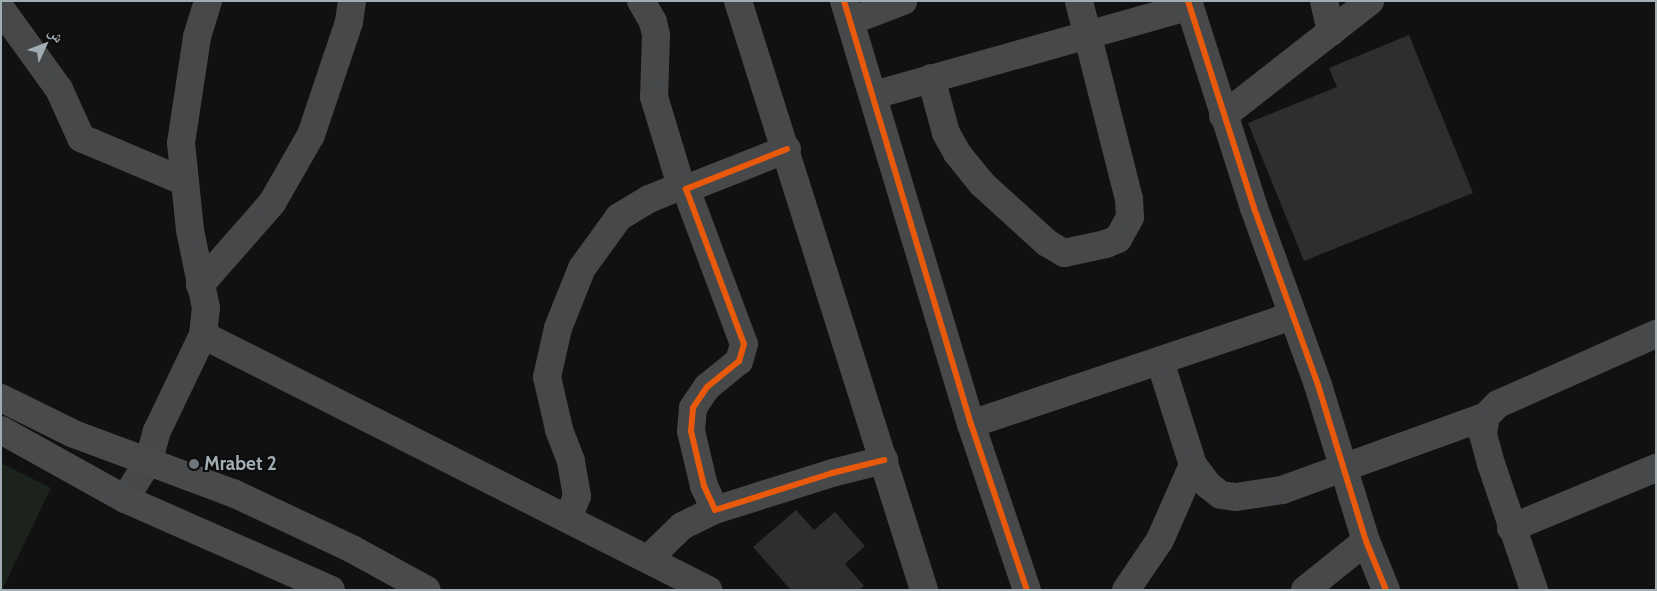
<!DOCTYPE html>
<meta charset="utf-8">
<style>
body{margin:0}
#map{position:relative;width:1657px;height:591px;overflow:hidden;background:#111112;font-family:Cabin,"Noto Naskh Arabic",sans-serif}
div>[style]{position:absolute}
.green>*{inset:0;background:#1c221c}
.building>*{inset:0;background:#2d2e30}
.minor>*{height:28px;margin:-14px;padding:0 14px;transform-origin:14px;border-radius:14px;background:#46484a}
.tertiary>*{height:28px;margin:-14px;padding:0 14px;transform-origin:14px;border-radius:14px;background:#46484a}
.primary>*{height:28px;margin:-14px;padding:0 14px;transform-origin:14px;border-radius:14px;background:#484a4c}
.cycleway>*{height:6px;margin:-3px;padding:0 3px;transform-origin:3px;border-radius:3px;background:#e8590c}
.dots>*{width:14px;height:14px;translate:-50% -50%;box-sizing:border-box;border:2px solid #0c0c0d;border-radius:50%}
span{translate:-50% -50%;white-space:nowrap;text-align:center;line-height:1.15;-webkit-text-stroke:4px #0c0c0d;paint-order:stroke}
.poi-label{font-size:19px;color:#a2acb3;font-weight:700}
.left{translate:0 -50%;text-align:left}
.frame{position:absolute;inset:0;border:2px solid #a2acb3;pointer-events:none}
.north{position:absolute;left:20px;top:20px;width:50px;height:50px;-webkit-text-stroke:4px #0c0c0d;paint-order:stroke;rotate:47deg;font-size:14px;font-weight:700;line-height:20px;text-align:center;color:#a2acb3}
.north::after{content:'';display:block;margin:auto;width:18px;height:22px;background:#a2acb3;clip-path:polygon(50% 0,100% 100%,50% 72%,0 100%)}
</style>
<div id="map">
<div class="green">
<i style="clip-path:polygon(1px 463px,51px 488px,2px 590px,1px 590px)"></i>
</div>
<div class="building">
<i style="clip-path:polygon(1409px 35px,1473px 193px,1304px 261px,1248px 123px,1337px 87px,1329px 68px)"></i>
<i style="clip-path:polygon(796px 510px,814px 530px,835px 512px,865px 546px,845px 564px,864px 586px,859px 590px,791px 590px,753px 547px)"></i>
</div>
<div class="minor">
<i style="left:641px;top:1px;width:24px;rotate:60deg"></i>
<i style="left:653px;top:22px;width:13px;rotate:77deg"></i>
<i style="left:656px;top:35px;width:62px;rotate:91.8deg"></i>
<i style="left:654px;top:97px;width:93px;rotate:73.1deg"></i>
<i style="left:738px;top:1px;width:618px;rotate:72.47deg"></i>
<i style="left:844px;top:1px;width:442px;rotate:73.3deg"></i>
<i style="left:971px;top:424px;width:175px;rotate:71.4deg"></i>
<i style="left:1324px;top:1px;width:32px;rotate:77deg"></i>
<i style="left:1px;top:9px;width:99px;rotate:54.1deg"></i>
<i style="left:59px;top:89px;width:54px;rotate:65.8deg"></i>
<i style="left:81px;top:138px;width:111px;rotate:22.9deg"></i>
<i style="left:851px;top:21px;width:56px;rotate:-21deg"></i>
<i style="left:931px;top:78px;width:57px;rotate:74.7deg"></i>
<i style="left:946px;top:133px;width:23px;rotate:61deg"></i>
<i style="left:957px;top:153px;width:40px;rotate:51deg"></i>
<i style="left:982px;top:184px;width:88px;rotate:42.2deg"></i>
<i style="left:1047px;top:243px;width:20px;rotate:30deg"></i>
<i style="left:1064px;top:253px;width:43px;rotate:-12.1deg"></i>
<i style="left:1106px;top:244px;width:13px;rotate:-23deg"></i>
<i style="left:1118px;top:239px;width:25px;rotate:-61deg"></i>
<i style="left:1130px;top:217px;width:18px;rotate:-93deg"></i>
<i style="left:1129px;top:199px;width:204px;rotate:-104.2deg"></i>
<i style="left:874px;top:95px;width:328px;rotate:-15.7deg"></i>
<i style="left:1223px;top:116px;width:187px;rotate:-38deg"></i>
<i style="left:787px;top:149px;width:109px;rotate:158.4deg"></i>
<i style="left:686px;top:189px;width:165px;rotate:69.5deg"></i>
<i style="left:744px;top:344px;width:18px;rotate:106deg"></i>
<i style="left:739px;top:361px;width:41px;rotate:140.9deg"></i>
<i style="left:707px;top:387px;width:25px;rotate:124deg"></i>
<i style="left:693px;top:408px;width:23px;rotate:95deg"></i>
<i style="left:691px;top:431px;width:57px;rotate:76.7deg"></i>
<i style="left:704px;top:486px;width:26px;rotate:65deg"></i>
<i style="left:715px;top:510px;width:123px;rotate:-17.5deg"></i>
<i style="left:832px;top:473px;width:54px;rotate:-14deg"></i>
<i style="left:200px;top:285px;width:109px;rotate:-48.7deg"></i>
<i style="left:272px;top:203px;width:78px;rotate:-60.2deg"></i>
<i style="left:311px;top:135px;width:119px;rotate:-71.4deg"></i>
<i style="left:349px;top:22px;width:21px;rotate:-82deg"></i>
<i style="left:203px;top:335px;width:566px;rotate:26.79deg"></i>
<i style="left:1160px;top:361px;width:109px;rotate:72.4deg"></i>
<i style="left:1193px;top:465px;width:25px;rotate:53deg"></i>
<i style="left:1208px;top:485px;width:16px;rotate:38deg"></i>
<i style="left:1221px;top:495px;width:15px;rotate:8deg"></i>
<i style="left:1236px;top:497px;width:47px;rotate:-8.7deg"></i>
<i style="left:1282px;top:490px;width:217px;rotate:-19.9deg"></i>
<i style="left:971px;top:424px;width:339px;rotate:-18.6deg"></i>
<i style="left:125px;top:499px;width:46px;rotate:-58.4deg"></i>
<i style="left:149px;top:460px;width:30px;rotate:-75deg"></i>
<i style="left:157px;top:431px;width:106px;rotate:-64.4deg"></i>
<i style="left:203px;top:335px;width:27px;rotate:-84deg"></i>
<i style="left:206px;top:308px;width:80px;rotate:-101.6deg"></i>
<i style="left:190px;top:230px;width:87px;rotate:-95.9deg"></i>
<i style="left:181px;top:143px;width:107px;rotate:-81.4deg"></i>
<i style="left:197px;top:37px;width:38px;rotate:-73deg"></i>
<i style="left:568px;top:519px;width:25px;rotate:-69deg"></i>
<i style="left:577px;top:496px;width:36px;rotate:-100deg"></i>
<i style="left:571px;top:461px;width:34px;rotate:-111deg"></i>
<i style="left:559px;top:429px;width:53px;rotate:-103deg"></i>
<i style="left:547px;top:377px;width:50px;rotate:-77.3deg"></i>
<i style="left:558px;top:328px;width:65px;rotate:-68.2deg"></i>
<i style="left:582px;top:268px;width:63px;rotate:-54deg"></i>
<i style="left:619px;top:217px;width:35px;rotate:-31deg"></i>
<i style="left:649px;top:199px;width:35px;rotate:-22deg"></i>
<i style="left:681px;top:186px;width:6px;rotate:31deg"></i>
<i style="left:1511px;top:528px;width:157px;rotate:-22.5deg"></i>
<i style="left:648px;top:559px;width:47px;rotate:-44.1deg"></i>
<i style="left:682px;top:526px;width:37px;rotate:-26deg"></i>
<i style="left:1126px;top:590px;width:60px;rotate:-55.8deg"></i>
<i style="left:1160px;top:540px;width:82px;rotate:-66.3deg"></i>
<i style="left:1305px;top:590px;width:78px;rotate:-38.8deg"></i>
<i style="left:1534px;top:590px;width:133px;rotate:-108.8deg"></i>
<i style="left:1491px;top:464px;width:31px;rotate:-105deg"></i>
<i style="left:1483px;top:434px;width:18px;rotate:-81deg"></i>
<i style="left:1486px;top:416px;width:17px;rotate:-45deg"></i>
<i style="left:1498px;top:404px;width:173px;rotate:-23.9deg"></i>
</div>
<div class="tertiary">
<i style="left:1188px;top:1px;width:217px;rotate:72.3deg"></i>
<i style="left:1254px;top:208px;width:188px;rotate:70.1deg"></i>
<i style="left:1318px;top:385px;width:163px;rotate:72.9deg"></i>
<i style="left:1366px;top:541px;width:53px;rotate:67.8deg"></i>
</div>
<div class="primary">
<i style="left:1px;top:398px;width:81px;rotate:26.3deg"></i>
<i style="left:74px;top:434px;width:170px;rotate:20.4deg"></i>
<i style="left:233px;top:493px;width:132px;rotate:25.2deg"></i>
<i style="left:352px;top:549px;width:85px;rotate:28.7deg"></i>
<i style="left:1px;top:430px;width:142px;rotate:29.1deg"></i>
<i style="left:125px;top:499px;width:225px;rotate:23.8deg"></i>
</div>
<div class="cycleway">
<i style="left:844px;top:1px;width:442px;rotate:73.3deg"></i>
<i style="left:971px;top:424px;width:175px;rotate:71.4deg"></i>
<i style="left:1188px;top:1px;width:217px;rotate:72.3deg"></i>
<i style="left:1254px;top:208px;width:188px;rotate:70.1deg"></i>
<i style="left:1318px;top:385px;width:163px;rotate:72.9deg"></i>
<i style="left:1366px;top:541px;width:53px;rotate:67.8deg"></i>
<i style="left:787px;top:149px;width:109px;rotate:158.4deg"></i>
<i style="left:686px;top:189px;width:165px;rotate:69.5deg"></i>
<i style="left:744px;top:344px;width:18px;rotate:106deg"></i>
<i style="left:739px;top:361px;width:41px;rotate:140.9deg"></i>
<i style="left:707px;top:387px;width:25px;rotate:124deg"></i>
<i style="left:693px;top:408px;width:23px;rotate:95deg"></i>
<i style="left:691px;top:431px;width:57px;rotate:76.7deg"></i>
<i style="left:704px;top:486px;width:26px;rotate:65deg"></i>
<i style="left:715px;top:510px;width:123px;rotate:-17.5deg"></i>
<i style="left:832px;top:473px;width:54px;rotate:-14deg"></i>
</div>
<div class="dots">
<i style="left:194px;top:464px;background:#6f767b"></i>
</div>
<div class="poi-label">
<span class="left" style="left:204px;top:464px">Mrabet 2</span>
</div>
<div class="frame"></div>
<div class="north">ش</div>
</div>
